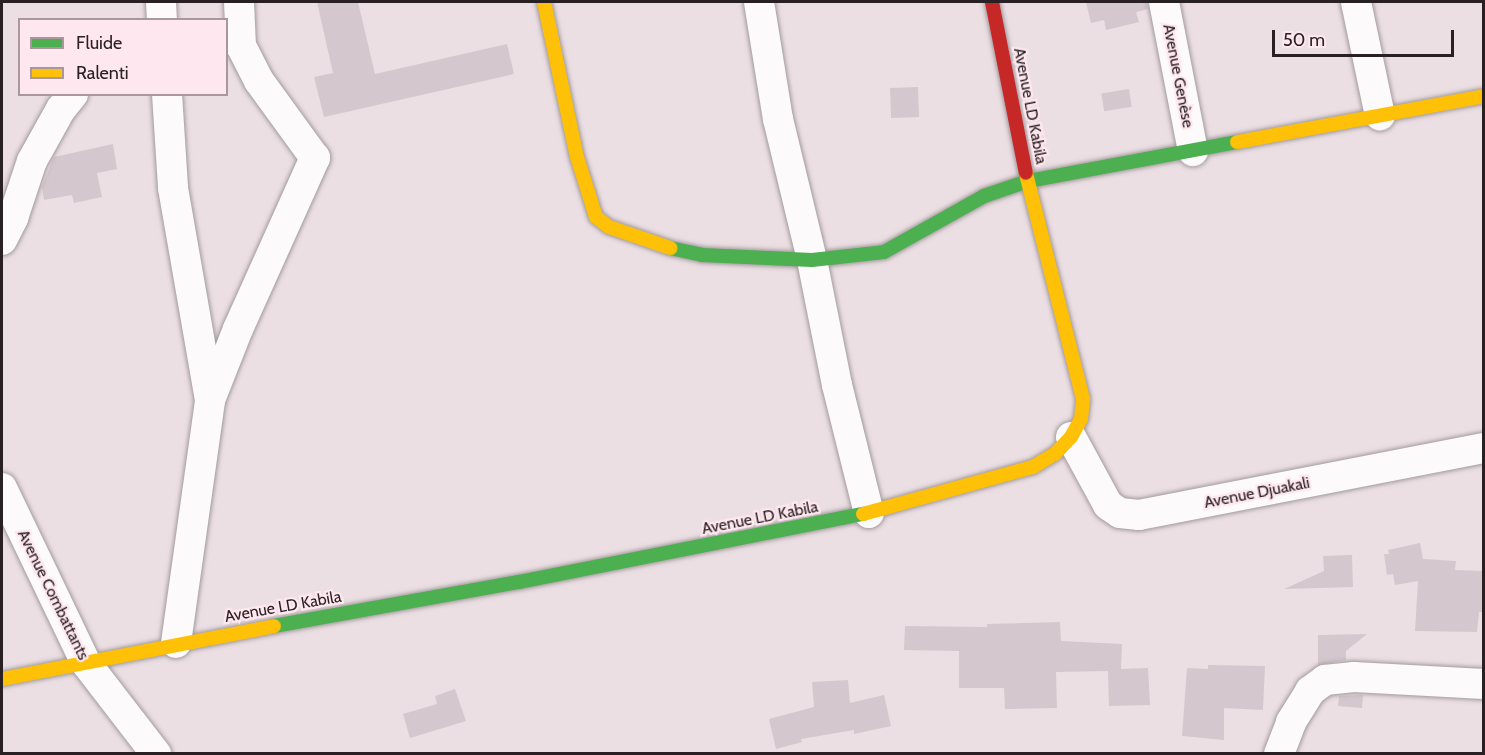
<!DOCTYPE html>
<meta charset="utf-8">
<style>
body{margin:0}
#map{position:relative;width:1485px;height:755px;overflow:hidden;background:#ebdfe3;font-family:Cabin,sans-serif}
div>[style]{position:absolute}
.building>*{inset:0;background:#d4c7ce;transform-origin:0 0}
.roads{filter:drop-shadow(0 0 2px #a39a9d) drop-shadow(0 0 2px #a39a9d)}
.street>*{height:30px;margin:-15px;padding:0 15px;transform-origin:15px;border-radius:15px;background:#fcfafb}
.fast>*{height:14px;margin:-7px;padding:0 7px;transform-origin:7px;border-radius:7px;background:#4caf50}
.slow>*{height:14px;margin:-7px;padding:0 7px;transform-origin:7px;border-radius:7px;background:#ffc107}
.jam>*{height:14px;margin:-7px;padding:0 7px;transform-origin:7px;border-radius:7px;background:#c62828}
span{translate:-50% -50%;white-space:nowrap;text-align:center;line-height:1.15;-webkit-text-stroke:4.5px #fee7ee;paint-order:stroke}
.street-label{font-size:16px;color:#282023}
.frame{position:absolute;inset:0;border:3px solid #282023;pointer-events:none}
.legend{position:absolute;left:18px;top:18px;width:210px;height:78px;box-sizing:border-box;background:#fee7ee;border:2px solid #a8979d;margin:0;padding:8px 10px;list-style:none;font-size:18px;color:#282023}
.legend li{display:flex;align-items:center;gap:12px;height:30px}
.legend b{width:30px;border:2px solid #a8979d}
.scale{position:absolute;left:1272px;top:30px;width:182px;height:27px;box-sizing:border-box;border:3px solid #282023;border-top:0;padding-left:8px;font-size:18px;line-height:21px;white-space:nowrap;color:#282023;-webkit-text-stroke:4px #fee7ee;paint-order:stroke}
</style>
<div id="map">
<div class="building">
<i style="clip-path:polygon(317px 2px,358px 2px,375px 74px,507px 44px,514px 74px,324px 117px,314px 77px,333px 73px)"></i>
<i style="clip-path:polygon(1086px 2px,1147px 2px,1148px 9px,1136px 12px,1139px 22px,1106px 30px,1104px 20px,1091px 23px)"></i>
<i style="left:918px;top:87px;width:30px;height:28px;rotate:88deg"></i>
<i style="left:1129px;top:89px;width:18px;height:28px;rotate:81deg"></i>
<i style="clip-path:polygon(113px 144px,117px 169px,97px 173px,102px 197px,74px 203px,72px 195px,44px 200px,42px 187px,54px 157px)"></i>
<i style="clip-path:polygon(1420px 543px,1423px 559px,1456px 561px,1455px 570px,1484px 571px,1484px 612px,1479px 612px,1477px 632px,1415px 631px,1418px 581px,1395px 585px,1393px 574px,1387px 575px,1384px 554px,1389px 554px,1388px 550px)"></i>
<i style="clip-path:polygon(1352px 555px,1353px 587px,1284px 589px,1324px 571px,1323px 556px)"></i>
<i style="clip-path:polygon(1060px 622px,1061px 641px,1122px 644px,1121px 669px,1148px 668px,1150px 705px,1109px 706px,1108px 671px,1056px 672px,1057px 708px,1005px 709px,1004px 688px,959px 688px,959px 651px,904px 650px,905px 626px,987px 627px,987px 624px)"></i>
<i style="clip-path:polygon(1367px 634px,1346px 651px,1346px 660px,1318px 665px,1318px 635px)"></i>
<i style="clip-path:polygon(1208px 665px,1265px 666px,1263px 710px,1224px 708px,1224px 740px,1182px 736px,1187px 668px,1208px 669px)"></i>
<i style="clip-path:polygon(848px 680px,850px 703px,884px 695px,891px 726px,854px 734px,854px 730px,801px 739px,802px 742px,776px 749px,769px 719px,814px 707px,812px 682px)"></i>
<i style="clip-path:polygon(455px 689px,466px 721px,410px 738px,403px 714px,437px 704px,435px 696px)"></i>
<i style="clip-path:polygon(1363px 695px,1362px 708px,1338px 706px,1339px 696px)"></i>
</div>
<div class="roads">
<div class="street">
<i style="left:161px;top:2px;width:18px;rotate:87deg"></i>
<i style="left:759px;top:2px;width:119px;rotate:80.8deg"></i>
<i style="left:778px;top:119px;width:145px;rotate:76.4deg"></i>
<i style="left:812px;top:260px;width:127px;rotate:78.7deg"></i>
<i style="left:837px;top:385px;width:132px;rotate:76deg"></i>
<i style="left:1164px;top:2px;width:152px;rotate:79deg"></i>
<i style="left:1356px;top:2px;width:116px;rotate:78.1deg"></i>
<i style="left:167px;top:94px;width:94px;rotate:86.3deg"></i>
<i style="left:173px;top:188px;width:215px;rotate:80.1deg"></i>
<i style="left:2px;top:240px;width:25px;rotate:-63deg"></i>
<i style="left:13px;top:218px;width:60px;rotate:-71.6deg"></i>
<i style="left:32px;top:161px;width:60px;rotate:-60.9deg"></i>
<i style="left:61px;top:109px;width:19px;rotate:-51deg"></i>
<i style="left:1071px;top:437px;width:77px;rotate:61.4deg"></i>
<i style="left:1108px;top:505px;width:14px;rotate:34deg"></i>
<i style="left:1120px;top:513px;width:19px;rotate:6deg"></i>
<i style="left:1139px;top:515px;width:351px;rotate:-11deg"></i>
<i style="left:2px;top:488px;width:194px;rotate:64.4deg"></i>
<i style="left:86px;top:663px;width:115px;rotate:52.4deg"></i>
<i style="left:176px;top:643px;width:245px;rotate:-82deg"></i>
<i style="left:210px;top:400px;width:76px;rotate:-68.5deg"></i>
<i style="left:238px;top:329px;width:188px;rotate:-65.8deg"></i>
<i style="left:315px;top:158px;width:95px;rotate:-126deg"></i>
<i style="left:259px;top:81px;width:39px;rotate:-117deg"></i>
<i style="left:241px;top:46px;width:44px;rotate:-92.6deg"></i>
<i style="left:1279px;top:754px;width:34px;rotate:-69deg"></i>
<i style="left:1291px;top:722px;width:36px;rotate:-58deg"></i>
<i style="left:1310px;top:691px;width:19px;rotate:-36deg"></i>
<i style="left:1325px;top:680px;width:29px;rotate:-6deg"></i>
<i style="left:1354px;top:677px;width:130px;rotate:3.1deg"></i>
</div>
<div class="fast">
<i style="left:670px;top:248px;width:33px;rotate:12deg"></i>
<i style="left:702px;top:255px;width:110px;rotate:2.6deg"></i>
<i style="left:812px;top:260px;width:72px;rotate:-6.3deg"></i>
<i style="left:884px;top:252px;width:115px;rotate:-29.2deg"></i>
<i style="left:984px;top:196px;width:46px;rotate:-18.8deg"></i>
<i style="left:1028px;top:181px;width:213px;rotate:-10.6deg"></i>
<i style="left:274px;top:626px;width:249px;rotate:-10.2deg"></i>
<i style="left:519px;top:582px;width:351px;rotate:-11.2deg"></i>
</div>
<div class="slow">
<i style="left:544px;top:2px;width:158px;rotate:78deg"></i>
<i style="left:577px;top:157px;width:63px;rotate:72.4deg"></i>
<i style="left:596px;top:217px;width:16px;rotate:38deg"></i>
<i style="left:609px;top:227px;width:65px;rotate:19deg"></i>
<i style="left:1237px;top:142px;width:251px;rotate:-10.5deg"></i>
<i style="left:863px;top:514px;width:176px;rotate:-15.5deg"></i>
<i style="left:1033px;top:467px;width:26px;rotate:-31deg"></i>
<i style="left:1055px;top:454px;width:23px;rotate:-47deg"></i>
<i style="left:1071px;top:437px;width:21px;rotate:-61deg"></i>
<i style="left:1081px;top:419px;width:20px;rotate:-84deg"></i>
<i style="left:1083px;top:399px;width:233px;rotate:-104.2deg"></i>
<i style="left:2px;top:679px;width:277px;rotate:-11deg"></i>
</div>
<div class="jam">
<i style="left:992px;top:2px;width:174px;rotate:78.8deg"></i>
</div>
</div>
<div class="street-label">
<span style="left:1178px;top:76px;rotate:79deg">Avenue Genèse</span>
<span style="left:1030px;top:106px;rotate:79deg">Avenue LD Kabila</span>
<span style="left:1257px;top:493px;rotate:-11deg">Avenue Djuakali</span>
<span style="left:760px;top:518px;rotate:-11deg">Avenue LD Kabila</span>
<span style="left:53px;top:595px;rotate:64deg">Avenue Combattants</span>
<span style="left:283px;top:607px;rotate:-10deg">Avenue LD Kabila</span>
</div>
<div class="frame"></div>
<ul class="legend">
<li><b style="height:8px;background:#4caf50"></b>Fluide</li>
<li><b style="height:8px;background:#ffc107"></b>Ralenti</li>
</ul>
<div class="scale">50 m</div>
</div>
